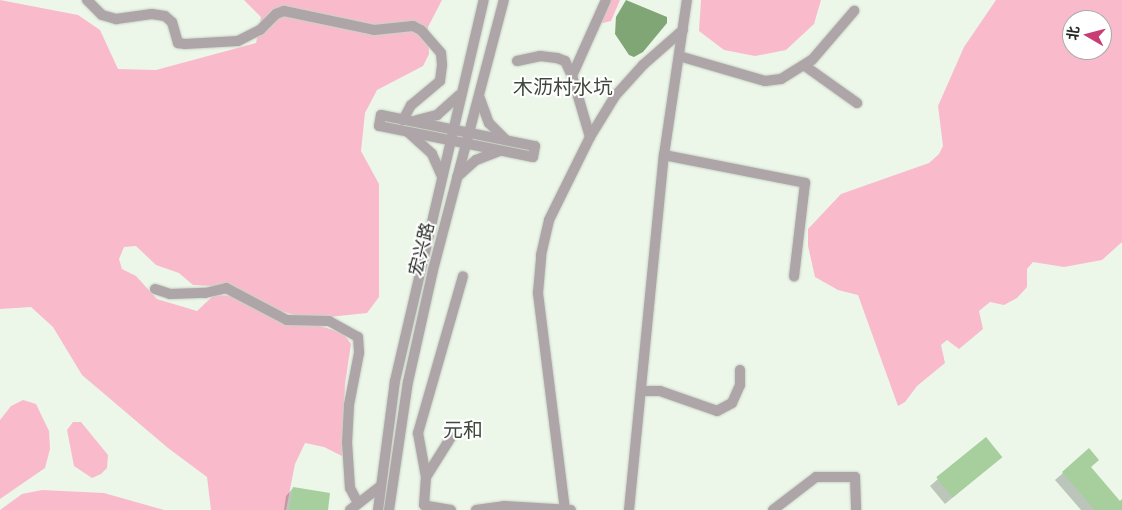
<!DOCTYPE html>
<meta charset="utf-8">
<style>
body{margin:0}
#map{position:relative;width:1122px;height:510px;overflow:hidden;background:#ecf7e9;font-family:"Libre Baskerville","Noto Sans SC",serif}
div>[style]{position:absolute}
.green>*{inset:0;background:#f9bbcc}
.water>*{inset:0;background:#80a676}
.shadow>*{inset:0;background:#0003}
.building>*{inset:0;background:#a7ce9d;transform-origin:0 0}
.roads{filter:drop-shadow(0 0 1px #c9d2c6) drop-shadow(0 0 1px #c9d2c6)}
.minor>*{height:10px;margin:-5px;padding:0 5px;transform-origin:5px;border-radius:5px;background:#ada5a7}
span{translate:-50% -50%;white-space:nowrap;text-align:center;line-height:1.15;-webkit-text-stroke:4px #fff;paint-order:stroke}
.street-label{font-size:18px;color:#282c27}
.quarter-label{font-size:20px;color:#40493e}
.north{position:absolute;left:1062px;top:10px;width:50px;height:50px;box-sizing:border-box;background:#fff;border:1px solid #a9aba9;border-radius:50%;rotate:278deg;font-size:14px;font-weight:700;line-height:20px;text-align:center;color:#282c27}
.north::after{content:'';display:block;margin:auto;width:18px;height:22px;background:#c83d73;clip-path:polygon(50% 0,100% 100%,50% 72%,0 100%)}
</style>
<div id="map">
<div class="green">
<i style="clip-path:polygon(0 0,78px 15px,100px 30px,118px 69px,156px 70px,256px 43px,261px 17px,244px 0,442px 0,428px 27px,429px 54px,423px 66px,377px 90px,365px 113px,361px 151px,379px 184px,379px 297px,367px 313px,329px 317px,295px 315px,280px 311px,212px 286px,193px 285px,179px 273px,156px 265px,136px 246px,124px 247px,119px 259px,122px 269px,136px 276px,157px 299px,197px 311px,214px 295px,236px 296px,293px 325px,320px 326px,343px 333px,351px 344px,345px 384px,342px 456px,324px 447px,305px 443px,295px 464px,286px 510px,211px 510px,207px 477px,168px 448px,82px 375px,53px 327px,31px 307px,0 309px)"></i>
<i style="clip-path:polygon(603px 0,620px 0,611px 21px,603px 23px,594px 18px)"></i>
<i style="clip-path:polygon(701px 0,821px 0,814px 24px,786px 50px,755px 56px,724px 50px,699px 31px)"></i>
<i style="clip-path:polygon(evenodd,996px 0,1122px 0,1122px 242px,1102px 260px,1064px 267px,1033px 262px,1027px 269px,1027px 287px,1017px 298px,1004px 305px,990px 302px,979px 311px,983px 329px,959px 349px,947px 340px,941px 345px,945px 363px,917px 386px,905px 402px,898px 406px,858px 295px,838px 290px,815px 277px,808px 246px,808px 229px,841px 194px,929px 163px,939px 154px,943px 146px,938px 106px,964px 47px,996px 0,1072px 20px,1102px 20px,1102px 50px,1072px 50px,1072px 20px)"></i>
<i style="clip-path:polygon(23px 400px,36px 404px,49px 431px,50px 449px,45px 468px,0 499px,0 420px,11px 406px)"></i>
<i style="clip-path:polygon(73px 422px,81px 422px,108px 455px,107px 468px,101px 474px,92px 478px,74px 466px,67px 430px)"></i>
<i style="clip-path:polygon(42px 490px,104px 493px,164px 510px,0 510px,22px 494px)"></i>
</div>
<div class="water">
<i style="clip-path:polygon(626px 0,667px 17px,667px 23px,643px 52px,634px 57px,629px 55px,615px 34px,616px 17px)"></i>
</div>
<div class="shadow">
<i style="clip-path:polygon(993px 464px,945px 504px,930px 486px,938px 479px)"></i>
<i style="clip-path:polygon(1090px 468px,1120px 502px,1122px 501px,1122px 510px,1081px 510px,1055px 480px,1063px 473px)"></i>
<i style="clip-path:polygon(293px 488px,326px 510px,284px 510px,286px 496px)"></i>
</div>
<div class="building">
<i style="left:986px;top:437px;width:26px;height:64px;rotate:51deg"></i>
<i style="clip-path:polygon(1089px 448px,1099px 460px,1091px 467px,1120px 501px,1122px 499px,1122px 510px,1095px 510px,1062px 472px)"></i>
<i style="clip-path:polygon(293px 487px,330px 493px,328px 510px,289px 510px)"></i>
</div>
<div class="roads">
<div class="minor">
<i style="left:87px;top:0;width:21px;rotate:45deg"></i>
<i style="left:102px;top:15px;width:15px;rotate:16deg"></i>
<i style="left:116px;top:19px;width:36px;rotate:-8deg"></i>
<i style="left:152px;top:14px;width:13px;rotate:9deg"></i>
<i style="left:165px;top:16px;width:9px;rotate:41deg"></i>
<i style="left:172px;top:22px;width:22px;rotate:74deg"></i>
<i style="left:178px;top:43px;width:7px;rotate:8deg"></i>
<i style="left:185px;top:44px;width:53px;rotate:-3.2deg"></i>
<i style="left:238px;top:41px;width:25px;rotate:-27deg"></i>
<i style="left:260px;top:30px;width:23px;rotate:-45deg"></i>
<i style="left:276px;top:14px;width:9px;rotate:-21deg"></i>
<i style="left:284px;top:11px;width:92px;rotate:11.9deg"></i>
<i style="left:374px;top:30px;width:39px;rotate:-6deg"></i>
<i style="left:413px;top:26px;width:9px;rotate:27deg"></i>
<i style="left:421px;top:30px;width:30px;rotate:49deg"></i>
<i style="left:441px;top:53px;width:12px;rotate:85deg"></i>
<i style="left:442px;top:65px;width:16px;rotate:97deg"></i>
<i style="left:440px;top:81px;width:38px;rotate:140deg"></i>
<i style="left:411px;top:105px;width:17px;rotate:118deg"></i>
<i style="left:679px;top:56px;width:90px;rotate:16.2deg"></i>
<i style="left:765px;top:81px;width:16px;rotate:-7deg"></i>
<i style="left:781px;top:79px;width:36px;rotate:-32deg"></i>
<i style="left:812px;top:60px;width:65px;rotate:-49.4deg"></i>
<i style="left:517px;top:61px;width:24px;rotate:-12deg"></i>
<i style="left:540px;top:56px;width:17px;rotate:7deg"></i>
<i style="left:557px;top:58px;width:9px;rotate:21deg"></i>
<i style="left:565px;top:61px;width:17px;rotate:65deg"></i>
<i style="left:805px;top:66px;width:64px;rotate:35.4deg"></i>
<i style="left:479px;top:96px;width:29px;rotate:70deg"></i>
<i style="left:489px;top:123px;width:24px;rotate:45deg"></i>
<i style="left:381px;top:115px;width:157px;rotate:11.4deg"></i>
<i style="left:535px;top:146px;width:11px;rotate:100deg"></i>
<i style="left:533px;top:157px;width:157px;rotate:-168.6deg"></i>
<i style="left:379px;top:126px;width:11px;rotate:-80deg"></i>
<i style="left:417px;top:120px;width:21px;rotate:-14deg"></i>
<i style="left:437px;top:115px;width:30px;rotate:-42deg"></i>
<i style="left:409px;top:133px;width:31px;rotate:42deg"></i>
<i style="left:432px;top:154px;width:24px;rotate:66deg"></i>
<i style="left:590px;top:137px;width:64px;rotate:-106.4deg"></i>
<i style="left:572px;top:76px;width:83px;rotate:-65.9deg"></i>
<i style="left:664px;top:155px;width:144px;rotate:11.2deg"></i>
<i style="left:805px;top:183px;width:94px;rotate:96.7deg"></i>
<i style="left:457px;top:177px;width:25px;rotate:-42deg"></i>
<i style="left:476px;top:160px;width:25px;rotate:-21deg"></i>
<i style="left:155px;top:289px;width:16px;rotate:18deg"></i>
<i style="left:170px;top:294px;width:35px;rotate:-2deg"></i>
<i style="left:205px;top:293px;width:22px;rotate:-13deg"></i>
<i style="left:226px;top:288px;width:69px;rotate:27.7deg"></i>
<i style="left:287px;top:320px;width:42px;rotate:1.4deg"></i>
<i style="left:329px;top:321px;width:33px;rotate:29deg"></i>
<i style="left:358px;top:337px;width:16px;rotate:86deg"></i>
<i style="left:359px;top:353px;width:53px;rotate:100.9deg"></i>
<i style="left:349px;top:405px;width:37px;rotate:93deg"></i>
<i style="left:347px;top:442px;width:46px;rotate:86.3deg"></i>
<i style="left:350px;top:488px;width:17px;rotate:62deg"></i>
<i style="left:641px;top:391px;width:19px"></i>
<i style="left:660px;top:391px;width:60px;rotate:19.3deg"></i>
<i style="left:717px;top:411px;width:17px;rotate:-28deg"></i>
<i style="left:732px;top:403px;width:20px;rotate:-66deg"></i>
<i style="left:740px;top:385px;width:15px;rotate:-90deg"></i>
<i style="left:426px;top:477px;width:51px;rotate:-57.9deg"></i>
<i style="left:350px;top:510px;width:39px;rotate:-38deg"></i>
<i style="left:378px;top:510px;width:130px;rotate:-82.5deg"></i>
<i style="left:395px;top:381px;width:391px;rotate:-76.9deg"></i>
<i style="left:389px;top:510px;width:129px;rotate:-81.6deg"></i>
<i style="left:408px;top:382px;width:115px;rotate:-77.4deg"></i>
<i style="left:433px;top:270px;width:279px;rotate:-75.3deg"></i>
<i style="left:451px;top:510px;width:27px;rotate:-170deg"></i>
<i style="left:424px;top:505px;width:28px;rotate:-86deg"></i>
<i style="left:426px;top:477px;width:45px;rotate:-100.3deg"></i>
<i style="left:418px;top:433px;width:163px;rotate:-74deg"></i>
<i style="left:476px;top:510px;width:28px;rotate:-8deg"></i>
<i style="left:504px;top:506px;width:67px;rotate:3.4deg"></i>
<i style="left:565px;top:510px;width:219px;rotate:-97.1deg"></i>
<i style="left:538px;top:293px;width:38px;rotate:-85deg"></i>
<i style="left:541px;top:255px;width:36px;rotate:-77deg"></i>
<i style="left:549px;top:220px;width:93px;rotate:-63.7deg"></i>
<i style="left:590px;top:137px;width:48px;rotate:-58.6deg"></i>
<i style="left:615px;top:96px;width:42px;rotate:-47.9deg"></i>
<i style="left:643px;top:65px;width:53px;rotate:-41.2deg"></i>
<i style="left:629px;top:510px;width:357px;rotate:-84.4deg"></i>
<i style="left:664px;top:155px;width:157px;rotate:-81.6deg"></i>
<i style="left:773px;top:510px;width:54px;rotate:-37.5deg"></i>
<i style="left:816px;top:477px;width:39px"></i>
<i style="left:855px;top:477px;width:33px;rotate:88deg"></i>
</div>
</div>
<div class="street-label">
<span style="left:422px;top:249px;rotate:-76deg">宏兴路</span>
</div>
<div class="quarter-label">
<span style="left:563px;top:87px">木沥村水坑</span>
<span style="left:463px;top:430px">元和</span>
</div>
<div class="north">北</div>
</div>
